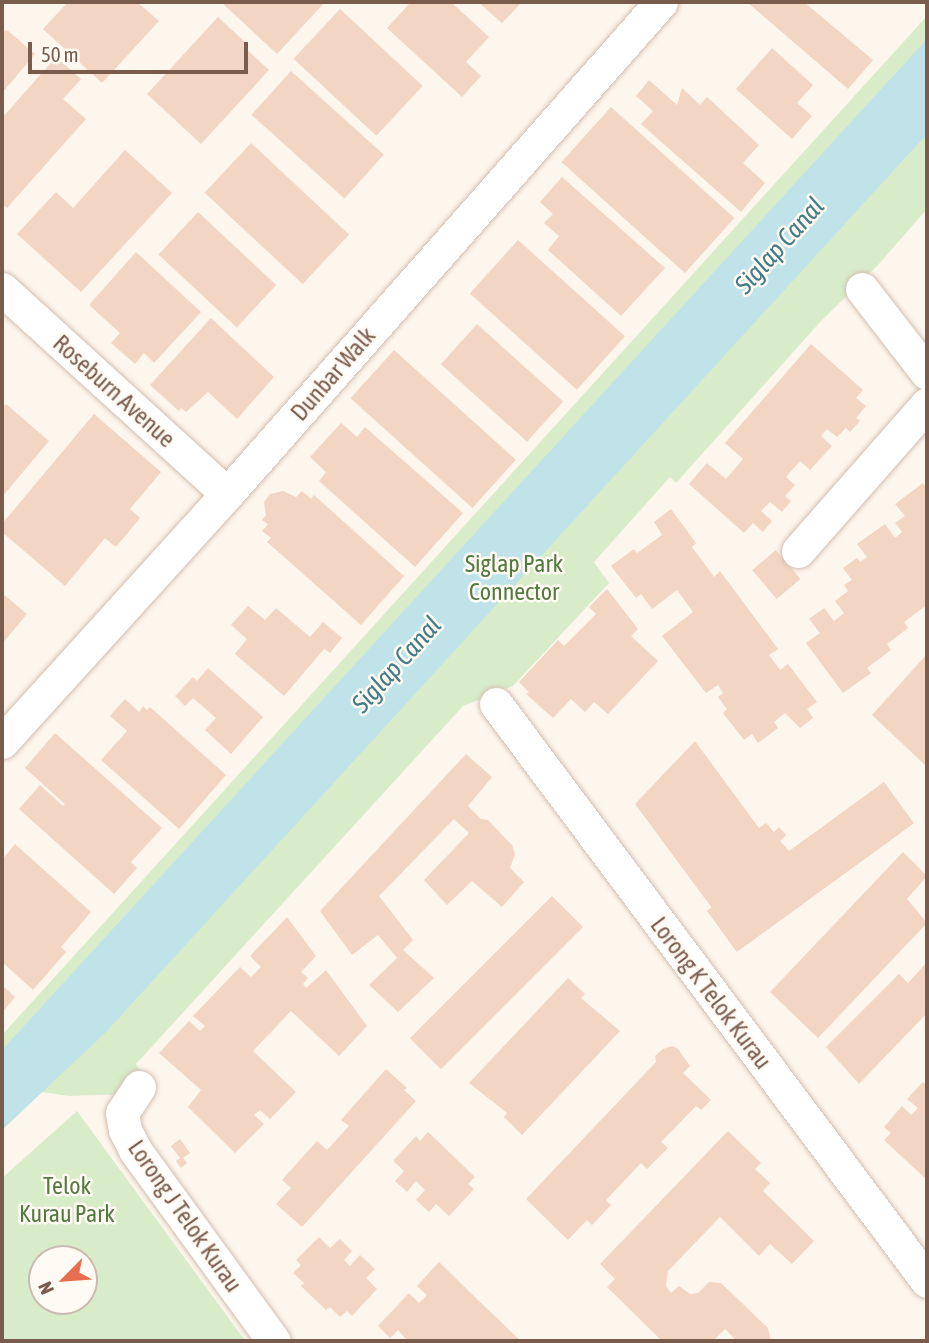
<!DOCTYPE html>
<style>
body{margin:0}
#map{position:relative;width:929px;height:1343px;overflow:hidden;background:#fdf6ec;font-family:"Asap Condensed",sans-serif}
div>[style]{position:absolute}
.green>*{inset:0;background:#d8ecc9}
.water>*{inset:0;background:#bfe3e8}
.building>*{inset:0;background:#f3d5c3;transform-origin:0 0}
.roads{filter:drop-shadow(0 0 2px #d1beb0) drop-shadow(0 0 2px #d1beb0)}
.minor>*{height:33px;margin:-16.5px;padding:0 16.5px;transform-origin:16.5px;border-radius:16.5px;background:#fff}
span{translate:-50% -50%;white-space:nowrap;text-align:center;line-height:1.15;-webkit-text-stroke:5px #fffaf3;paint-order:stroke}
.street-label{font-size:24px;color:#7a5c4d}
.park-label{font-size:24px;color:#537a41}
.water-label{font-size:26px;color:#437c86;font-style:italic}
.frame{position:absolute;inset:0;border:4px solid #7a5c4d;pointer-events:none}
.north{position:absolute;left:28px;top:1245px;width:70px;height:70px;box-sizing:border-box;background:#fffaf3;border:2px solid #cabbb1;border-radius:50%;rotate:245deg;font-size:19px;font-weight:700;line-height:28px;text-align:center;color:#7a5c4d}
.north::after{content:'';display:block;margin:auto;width:24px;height:32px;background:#e76f51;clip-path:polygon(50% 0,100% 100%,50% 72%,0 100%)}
.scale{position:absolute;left:28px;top:42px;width:220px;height:32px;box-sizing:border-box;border:4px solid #7a5c4d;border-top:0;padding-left:9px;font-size:21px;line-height:24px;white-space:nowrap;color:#7a5c4d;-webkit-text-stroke:5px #fffaf3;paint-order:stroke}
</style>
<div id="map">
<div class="green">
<i style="clip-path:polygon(927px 16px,927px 209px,877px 266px,821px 321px,676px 483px,670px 477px,594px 562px,609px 583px,513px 686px,463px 706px,136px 1064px,144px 1077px,128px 1094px,69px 1096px,2px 1086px,2px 1035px)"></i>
<i style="clip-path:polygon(evenodd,77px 1111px,241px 1335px,246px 1341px,2px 1341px,2px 1178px,77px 1111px,42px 1259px,84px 1259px,84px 1301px,42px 1301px,42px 1259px)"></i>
</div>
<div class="water">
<i style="clip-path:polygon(927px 39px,927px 134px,105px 1033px,2px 1130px,2px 1050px)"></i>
</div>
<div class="building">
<i style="clip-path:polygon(68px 2px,137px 2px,159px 21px,102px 83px,43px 29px)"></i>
<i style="clip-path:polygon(221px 2px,325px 2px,277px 54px)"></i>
<i style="clip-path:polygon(411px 2px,451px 2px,489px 37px,466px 62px,481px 76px,462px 97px,387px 28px)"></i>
<i style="clip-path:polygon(478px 2px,522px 2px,502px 23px)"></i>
<i style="clip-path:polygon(747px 2px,804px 2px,873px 60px,848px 89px)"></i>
<i style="left:340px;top:9px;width:113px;height:68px;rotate:43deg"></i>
<i style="clip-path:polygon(218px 17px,246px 43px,243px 46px,269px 70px,201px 144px,147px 94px)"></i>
<i style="clip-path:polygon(7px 30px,35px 54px,2px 93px,2px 32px)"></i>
<i style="clip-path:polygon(772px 48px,813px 85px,797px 103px,812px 116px,792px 139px,736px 89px)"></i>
<i style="clip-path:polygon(56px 57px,81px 79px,63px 99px,86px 119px,7px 208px,2px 204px,2px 118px)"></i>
<i style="left:291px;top:71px;width:125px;height:59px;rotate:42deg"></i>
<i style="clip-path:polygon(649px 80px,677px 105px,682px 88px,700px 105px,707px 97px,759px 145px,743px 163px,765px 183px,741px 212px,641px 124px,653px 111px,636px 96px)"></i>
<i style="left:611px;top:107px;width:166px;height:74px;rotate:42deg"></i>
<i style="left:251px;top:143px;width:134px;height:68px;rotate:43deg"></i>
<i style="clip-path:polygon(125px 150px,172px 193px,81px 292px,17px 234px,56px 192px,73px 208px)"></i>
<i style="clip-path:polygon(562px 177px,665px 268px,621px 316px,548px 250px,559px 236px,544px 223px,553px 214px,540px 202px)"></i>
<i style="left:198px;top:212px;width:107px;height:58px;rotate:43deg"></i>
<i style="left:518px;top:240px;width:144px;height:72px;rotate:42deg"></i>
<i style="clip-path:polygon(136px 252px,201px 312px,154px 363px,144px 353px,135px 364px,111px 343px,120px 333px,89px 305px)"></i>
<i style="clip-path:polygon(211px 318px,274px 377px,237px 419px,208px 392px,186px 412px,181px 408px,179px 411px,150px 385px)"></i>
<i style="left:477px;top:324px;width:116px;height:54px;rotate:42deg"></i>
<i style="clip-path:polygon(811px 344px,863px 390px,856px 398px,866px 406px,856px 418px,860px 421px,850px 432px,846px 428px,837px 437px,827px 429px,821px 436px,832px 446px,810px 470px,800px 461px,786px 477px,795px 485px,785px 496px,791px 501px,782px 512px,770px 502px,761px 511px,772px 521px,763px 532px,753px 523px,744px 533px,689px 484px,707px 463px,726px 479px,743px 459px,725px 443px)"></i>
<i style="left:394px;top:350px;width:164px;height:65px;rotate:42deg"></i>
<i style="clip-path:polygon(6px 404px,49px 441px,2px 497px,2px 409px)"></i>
<i style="clip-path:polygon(94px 414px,161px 472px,130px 509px,140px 518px,116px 547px,105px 538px,65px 586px,2px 532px,2px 524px)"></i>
<i style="clip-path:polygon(341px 423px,357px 437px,365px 427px,463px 513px,415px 567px,319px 481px,326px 472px,310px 457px)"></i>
<i style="clip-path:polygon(923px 483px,927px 490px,927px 605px,904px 622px,908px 628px,887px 644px,891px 650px,867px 668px,871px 673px,843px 693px,806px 643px,820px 633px,809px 619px,824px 608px,834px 621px,844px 613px,835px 601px,848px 591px,844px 585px,852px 580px,843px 568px,857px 558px,860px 562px,867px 557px,857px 544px,885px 524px,895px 538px,902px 532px,895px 523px,905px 516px,895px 504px)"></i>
<i style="clip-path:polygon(283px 491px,296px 497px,302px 491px,311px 499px,314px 495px,404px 576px,361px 625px,267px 542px,271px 538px,262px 531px,268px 524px,262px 520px,266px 515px,264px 502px,270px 494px)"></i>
<i style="clip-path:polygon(671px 509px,696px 543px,692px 547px,714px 577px,720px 571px,778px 649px,769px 655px,780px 670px,788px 664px,817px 702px,807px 709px,813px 718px,800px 728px,785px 713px,774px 722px,778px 728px,758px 743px,752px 734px,744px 740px,723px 713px,727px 709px,718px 697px,723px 693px,718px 685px,706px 693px,662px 636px,693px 612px,677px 590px,652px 609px,641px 594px,636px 598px,611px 566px,634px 549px,637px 553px,662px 535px,654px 522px)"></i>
<i style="left:776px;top:550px;width:38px;height:31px;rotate:50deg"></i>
<i style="clip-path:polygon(607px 589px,638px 629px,631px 636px,658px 661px,608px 714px,594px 702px,585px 712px,571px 699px,553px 718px,526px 694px,529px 692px,519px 682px,558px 640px,564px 646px,596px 614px,589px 607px)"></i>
<i style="clip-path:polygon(2px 593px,27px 614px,2px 644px)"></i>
<i style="clip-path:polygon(248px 606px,265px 620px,276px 608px,310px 637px,323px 622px,342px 638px,330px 653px,324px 649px,284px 696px,235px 654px,247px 639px,231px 625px)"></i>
<i style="clip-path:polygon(927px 654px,927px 767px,872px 715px)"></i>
<i style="clip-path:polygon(208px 668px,263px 717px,231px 754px,205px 730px,216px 718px,193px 698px,185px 706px,175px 696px,193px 677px,197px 681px)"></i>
<i style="clip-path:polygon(125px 699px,139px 712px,143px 706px,147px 710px,150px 707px,226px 775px,179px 829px,101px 760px,127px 731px,110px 716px)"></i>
<i style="clip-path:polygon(55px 733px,162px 828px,131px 862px,137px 868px,114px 894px,19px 809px,40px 785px,63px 806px,65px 804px,25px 768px)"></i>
<i style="clip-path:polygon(695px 741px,759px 828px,766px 823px,774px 832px,779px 827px,786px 835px,780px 841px,791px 853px,723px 923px,635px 804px)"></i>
<i style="clip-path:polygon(466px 754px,492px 777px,468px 806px,481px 819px,488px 820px,512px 845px,515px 854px,510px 868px,524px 882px,502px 907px,472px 881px,447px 905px,424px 880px,469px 833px,454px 819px,379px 896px,413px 940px,403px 950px,434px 978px,398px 1012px,369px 985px,397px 958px,378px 935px,352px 955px,320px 911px)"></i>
<i style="left:884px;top:782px;width:51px;height:219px;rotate:54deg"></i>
<i style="clip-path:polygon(15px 844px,91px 912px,61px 947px,66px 952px,33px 990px,2px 962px,2px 860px)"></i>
<i style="clip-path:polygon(903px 852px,927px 876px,907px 899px,927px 923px,818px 1038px,770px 992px)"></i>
<i style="left:552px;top:896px;width:44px;height:201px;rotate:45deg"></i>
<i style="clip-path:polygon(287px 917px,316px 956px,301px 972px,308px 978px,303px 984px,306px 988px,326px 970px,367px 1026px,339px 1056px,291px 1011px,253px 1051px,296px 1092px,270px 1119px,260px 1110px,254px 1115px,264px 1124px,235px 1153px,188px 1107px,201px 1090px,159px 1053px,189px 1021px,200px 1031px,205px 1026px,193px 1016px,240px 967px,251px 977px,261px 967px,250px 956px)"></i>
<i style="clip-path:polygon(927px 962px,927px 1013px,859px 1084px,826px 1047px,899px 974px,908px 983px)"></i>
<i style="clip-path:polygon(568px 978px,585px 994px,581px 998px,620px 1031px,522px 1135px,504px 1117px,507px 1113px,469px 1083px)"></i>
<i style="clip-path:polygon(2px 985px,15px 997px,2px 1013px)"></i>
<i style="clip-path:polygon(672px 1046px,678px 1049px,690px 1066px,683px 1073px,711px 1100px,701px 1110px,696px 1106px,661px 1142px,668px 1148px,647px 1169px,641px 1163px,606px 1200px,611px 1205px,592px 1225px,587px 1220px,568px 1240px,526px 1199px,656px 1062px,655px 1056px,663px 1049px)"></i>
<i style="clip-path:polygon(386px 1069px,407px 1088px,404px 1090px,416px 1101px,302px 1227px,276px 1204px,291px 1188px,282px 1180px,317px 1141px,327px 1150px,349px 1126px,341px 1120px)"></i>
<i style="clip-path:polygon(923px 1082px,927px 1086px,927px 1180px,884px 1140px,891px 1133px,884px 1127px,902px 1106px,911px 1115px,918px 1108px,907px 1099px)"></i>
<i style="clip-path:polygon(728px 1131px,761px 1163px,755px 1169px,770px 1183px,763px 1191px,814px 1241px,792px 1264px,770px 1244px,759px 1256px,720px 1217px,668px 1271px,666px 1286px,671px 1293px,679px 1286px,690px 1294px,698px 1293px,709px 1282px,721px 1283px,768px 1328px,771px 1341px,737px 1341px,725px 1329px,713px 1341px,662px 1341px,607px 1287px,615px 1279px,600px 1264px)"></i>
<i style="clip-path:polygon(428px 1132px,475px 1177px,468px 1184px,474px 1189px,449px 1216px,436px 1204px,429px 1212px,416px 1200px,425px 1190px,416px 1181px,407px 1192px,395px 1181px,404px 1171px,393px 1161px,416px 1136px,420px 1141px)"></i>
<i style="clip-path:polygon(180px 1139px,190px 1153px,183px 1158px,187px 1163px,181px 1168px,176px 1161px,180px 1158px,171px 1146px)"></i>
<i style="clip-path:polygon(319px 1237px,330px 1248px,340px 1239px,352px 1251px,344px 1260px,350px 1266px,360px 1255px,375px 1269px,366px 1278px,377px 1289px,352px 1316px,347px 1311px,340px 1317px,330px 1307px,326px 1310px,301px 1286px,304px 1283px,293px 1273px,301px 1265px,296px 1260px)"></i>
<i style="clip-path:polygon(439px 1262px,480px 1302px,521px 1341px,408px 1341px,398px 1330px,390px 1338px,378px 1326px,409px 1293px,419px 1303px,427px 1295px,417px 1286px)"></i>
</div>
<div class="roads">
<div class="minor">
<i style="left:2px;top:289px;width:304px;rotate:42.3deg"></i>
<i style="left:862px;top:289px;width:106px;rotate:52.3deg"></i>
<i style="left:798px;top:551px;width:196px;rotate:-48.7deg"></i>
<i style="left:496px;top:704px;width:720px;rotate:53.24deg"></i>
<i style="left:2px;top:742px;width:335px;rotate:-47.8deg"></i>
<i style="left:227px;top:494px;width:656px;rotate:-48.58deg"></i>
<i style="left:139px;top:1087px;width:31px;rotate:123deg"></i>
<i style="left:122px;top:1113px;width:17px;rotate:80deg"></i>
<i style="left:125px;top:1130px;width:22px;rotate:63deg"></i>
<i style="left:135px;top:1150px;width:236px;rotate:54deg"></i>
</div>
</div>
<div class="street-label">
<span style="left:333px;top:374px;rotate:-49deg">Dunbar Walk</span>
<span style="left:114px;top:391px;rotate:42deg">Roseburn Avenue</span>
<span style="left:711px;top:993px;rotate:53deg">Lorong K Telok Kurau</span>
<span style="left:185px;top:1216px;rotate:55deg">Lorong J Telok Kurau</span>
</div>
<div class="park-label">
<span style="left:514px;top:578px">Siglap Park<br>Connector</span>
<span style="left:67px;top:1200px">Telok<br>Kurau Park</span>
</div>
<div class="water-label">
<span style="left:780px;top:246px;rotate:-48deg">Siglap Canal</span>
<span style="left:397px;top:665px;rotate:-48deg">Siglap Canal</span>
</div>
<div class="frame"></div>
<div class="north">N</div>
<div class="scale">50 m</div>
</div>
